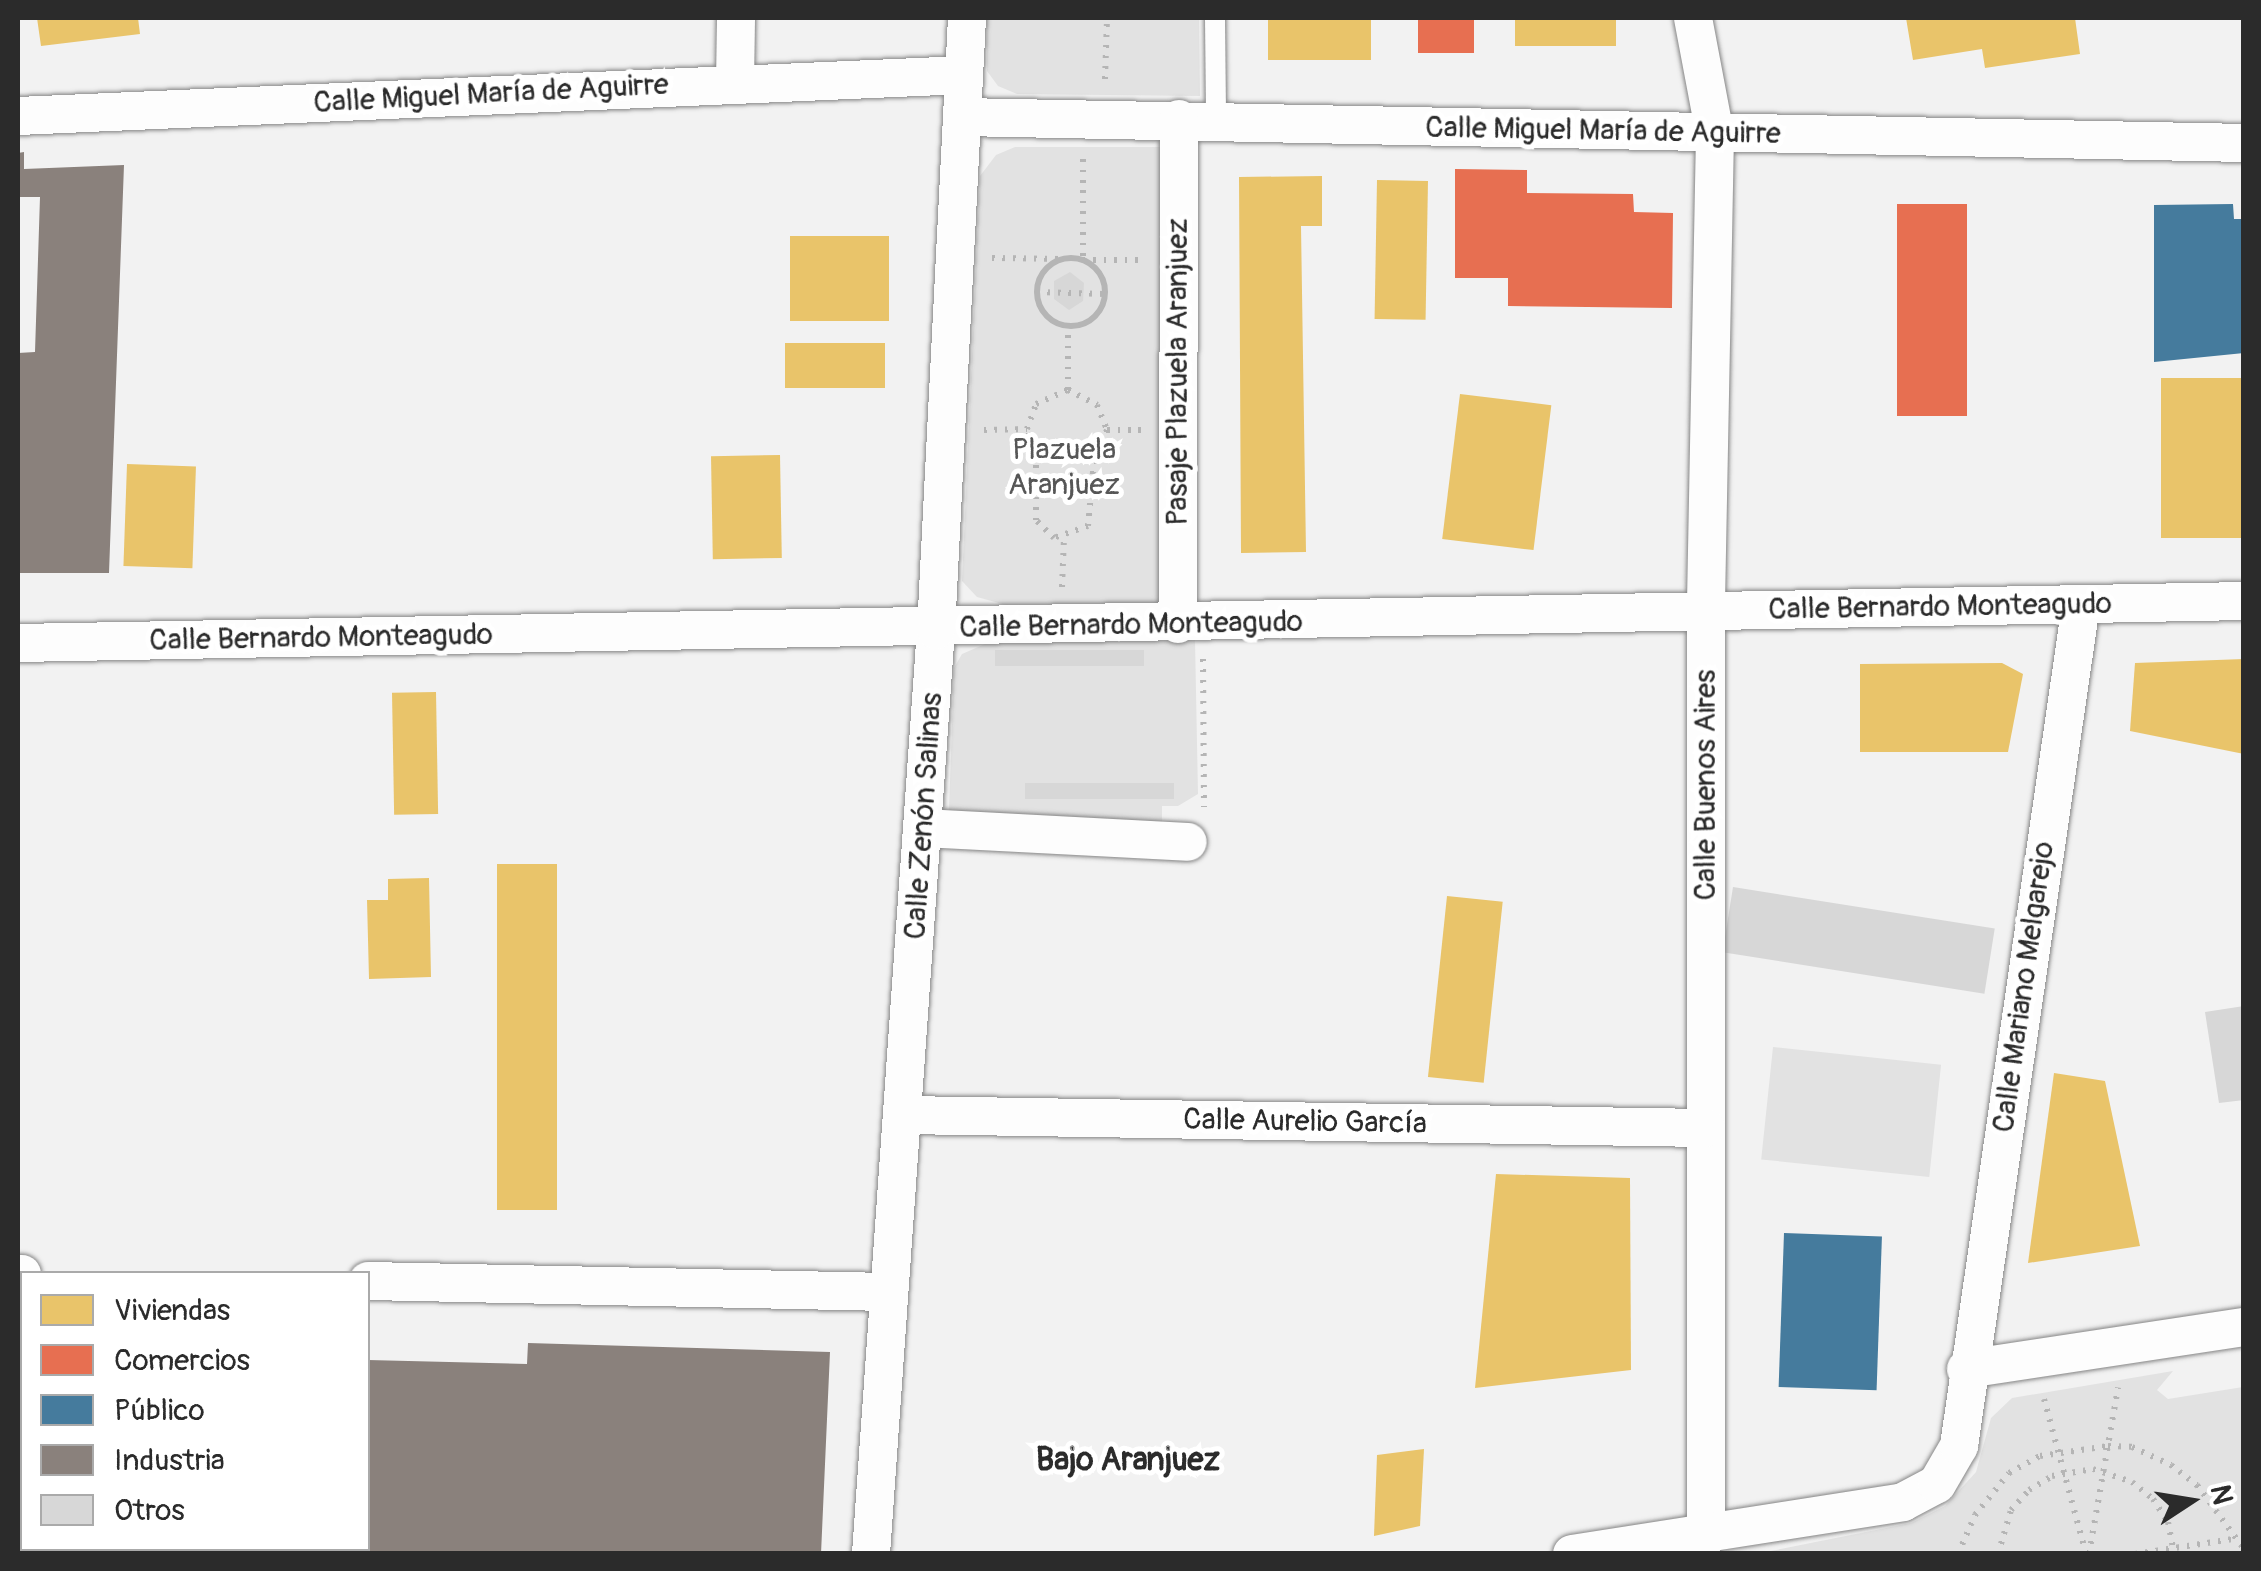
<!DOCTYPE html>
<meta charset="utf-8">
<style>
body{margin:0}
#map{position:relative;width:2261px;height:1571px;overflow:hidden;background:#f2f2f2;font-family:Pangolin,sans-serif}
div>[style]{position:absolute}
.green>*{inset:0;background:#e2e2e2;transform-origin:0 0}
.homes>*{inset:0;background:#e9c46a;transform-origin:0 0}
.shops>*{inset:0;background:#e76f51;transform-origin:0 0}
.public>*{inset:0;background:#457b9d;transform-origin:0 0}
.industry>*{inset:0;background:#8a817c}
.building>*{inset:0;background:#d7d7d7;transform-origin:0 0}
.path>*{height:6px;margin-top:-3px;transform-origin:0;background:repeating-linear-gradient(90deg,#b5b5b5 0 2.5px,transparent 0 10.5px)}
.path>.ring{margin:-3px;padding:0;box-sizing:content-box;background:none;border:6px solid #b5b5b5;border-radius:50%}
.roads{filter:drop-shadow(0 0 2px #858585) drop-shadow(0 0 2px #858585)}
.lane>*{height:20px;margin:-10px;padding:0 10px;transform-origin:10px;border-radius:10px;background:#fdfdfd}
.street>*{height:38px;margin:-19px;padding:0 19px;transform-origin:19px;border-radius:19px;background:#fdfdfd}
span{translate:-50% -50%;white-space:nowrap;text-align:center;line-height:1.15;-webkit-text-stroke:10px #fff;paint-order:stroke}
.street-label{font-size:30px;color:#2b2b2b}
.park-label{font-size:30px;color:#565656}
.neighbourhood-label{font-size:32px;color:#2b2b2b;font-weight:700}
.frame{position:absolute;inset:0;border:20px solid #2b2b2b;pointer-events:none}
.legend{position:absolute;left:20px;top:1271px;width:350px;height:280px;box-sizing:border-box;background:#fff;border:2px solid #aaa;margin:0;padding:12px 18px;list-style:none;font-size:30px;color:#2b2b2b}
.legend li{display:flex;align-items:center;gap:20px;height:50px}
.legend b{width:50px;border:2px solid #aaa}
.north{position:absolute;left:2141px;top:1451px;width:100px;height:100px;-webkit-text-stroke:8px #fff;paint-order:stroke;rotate:78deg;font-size:28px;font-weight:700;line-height:40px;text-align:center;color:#2b2b2b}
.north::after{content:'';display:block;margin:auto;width:35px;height:45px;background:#2b2b2b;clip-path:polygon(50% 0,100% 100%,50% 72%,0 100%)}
</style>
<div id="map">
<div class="green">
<i style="clip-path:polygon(987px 18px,1199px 18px,1200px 96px,1017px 94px,998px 86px,987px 71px)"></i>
<i style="clip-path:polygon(1015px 147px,1166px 147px,1164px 603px,1006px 605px,977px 597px,962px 581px,980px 176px,996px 155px)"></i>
<i style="clip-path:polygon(1195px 640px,1198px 794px,1178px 806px,1162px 806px,1162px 825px,949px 811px,954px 668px,962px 654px,992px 641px)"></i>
<i style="left:1773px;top:1047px;width:169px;height:113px;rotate:6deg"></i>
<i style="clip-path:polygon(2173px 1371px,2157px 1390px,2168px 1399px,2243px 1387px,2243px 1553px,1761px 1553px,1911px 1523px,1945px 1506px,1976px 1472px,1991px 1418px,2012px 1398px)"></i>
</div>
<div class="homes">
<i style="clip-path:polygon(37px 18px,138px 18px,140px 34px,41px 46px)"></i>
<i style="left:1268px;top:18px;width:103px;height:42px"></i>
<i style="left:1515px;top:18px;width:101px;height:28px"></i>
<i style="clip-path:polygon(1906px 18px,2075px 18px,2080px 54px,1985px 68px,1982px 49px,1913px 60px)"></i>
<i style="clip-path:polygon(1322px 176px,1322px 226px,1301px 226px,1306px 552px,1241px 553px,1239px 177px)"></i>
<i style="left:1377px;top:180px;width:51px;height:139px;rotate:1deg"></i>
<i style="left:790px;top:236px;width:99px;height:85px"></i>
<i style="left:885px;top:343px;width:45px;height:100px;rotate:90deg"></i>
<i style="left:2244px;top:378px;width:160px;height:83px;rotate:90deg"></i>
<i style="left:1460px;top:394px;width:92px;height:146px;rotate:7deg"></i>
<i style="left:780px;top:455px;width:103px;height:69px;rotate:89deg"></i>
<i style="left:127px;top:464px;width:69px;height:102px;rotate:2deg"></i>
<i style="clip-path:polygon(2244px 659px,2244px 754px,2130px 731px,2135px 663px)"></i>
<i style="clip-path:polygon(2002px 663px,2023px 674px,2008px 752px,1860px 752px,1860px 664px)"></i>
<i style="left:436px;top:692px;width:122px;height:44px;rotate:89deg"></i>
<i style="left:497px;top:864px;width:60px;height:346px"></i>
<i style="clip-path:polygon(429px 878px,431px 977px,369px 979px,367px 900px,388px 900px,388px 879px)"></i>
<i style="left:1447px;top:896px;width:56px;height:182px;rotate:6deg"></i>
<i style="clip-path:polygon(2054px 1073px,2105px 1081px,2140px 1246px,2028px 1263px)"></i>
<i style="clip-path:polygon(1496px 1174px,1630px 1178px,1631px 1370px,1475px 1388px)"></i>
<i style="clip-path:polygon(1424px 1449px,1420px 1526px,1374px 1536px,1377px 1455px)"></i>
</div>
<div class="shops">
<i style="left:1418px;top:18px;width:56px;height:35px"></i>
<i style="clip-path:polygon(1455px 169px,1527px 170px,1527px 193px,1633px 194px,1634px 212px,1673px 213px,1672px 308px,1508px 306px,1508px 278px,1455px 278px)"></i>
<i style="left:1897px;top:204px;width:70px;height:212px"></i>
</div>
<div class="public">
<i style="clip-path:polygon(2233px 204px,2234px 219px,2244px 219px,2244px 353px,2154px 362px,2154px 205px)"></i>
<i style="left:1784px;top:1233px;width:98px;height:154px;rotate:2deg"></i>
</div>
<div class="industry">
<i style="clip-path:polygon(24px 152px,24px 169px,124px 165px,109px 573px,18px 573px,18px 353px,35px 352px,40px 197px,18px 197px,18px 153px)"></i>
<i style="clip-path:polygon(528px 1343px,830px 1352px,821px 1554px,313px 1554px,368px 1548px,368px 1360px,527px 1364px)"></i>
</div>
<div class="building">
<i style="clip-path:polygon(1070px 272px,1084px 283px,1083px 301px,1069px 310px,1054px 299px,1054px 281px)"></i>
<i style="left:1144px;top:650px;width:16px;height:149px;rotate:90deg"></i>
<i style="left:1174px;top:783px;width:16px;height:149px;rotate:90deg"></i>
<i style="left:1733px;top:887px;width:265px;height:66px;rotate:9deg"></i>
<i style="clip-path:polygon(2244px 1006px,2244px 1100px,2219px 1103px,2205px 1012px)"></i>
</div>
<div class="path">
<i style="left:1105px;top:79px;width:61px;rotate:-88.1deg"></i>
<i style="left:1083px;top:159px;width:101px;rotate:90deg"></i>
<i style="left:1083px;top:260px;width:60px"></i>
<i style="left:992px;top:258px;width:68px;rotate:0.8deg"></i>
<i class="ring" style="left:1037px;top:258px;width:62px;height:62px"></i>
<i style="left:1037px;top:292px;width:68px;rotate:1.7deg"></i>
<i style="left:1068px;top:390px;width:33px;rotate:27deg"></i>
<i style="left:1097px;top:405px;width:27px;rotate:68deg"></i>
<i style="left:1107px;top:430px;width:34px;rotate:113deg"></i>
<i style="left:1094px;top:461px;width:65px;rotate:95.3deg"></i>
<i style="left:1088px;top:526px;width:36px;rotate:161deg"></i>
<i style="left:1054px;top:538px;width:25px;rotate:-135deg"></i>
<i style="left:1036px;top:520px;width:65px;rotate:-90deg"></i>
<i style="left:1036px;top:455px;width:28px;rotate:-109deg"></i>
<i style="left:1027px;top:429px;width:27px;rotate:-70deg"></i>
<i style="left:1036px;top:404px;width:35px;rotate:-24deg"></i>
<i style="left:1068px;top:390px;width:64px;rotate:-90deg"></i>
<i style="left:984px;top:430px;width:43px;rotate:-1.3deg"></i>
<i style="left:1107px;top:430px;width:34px"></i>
<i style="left:1062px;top:587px;width:49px;rotate:-87.7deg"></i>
<i style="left:1203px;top:659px;width:148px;rotate:89.6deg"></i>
<i style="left:2044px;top:1399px;width:161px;rotate:74.8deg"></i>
<i style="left:1958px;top:1554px;width:43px;rotate:-66.4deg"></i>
<i style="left:1975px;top:1515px;width:54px;rotate:-51deg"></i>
<i style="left:2009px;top:1473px;width:35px;rotate:-29deg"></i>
<i style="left:2040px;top:1456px;width:69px;rotate:-8.4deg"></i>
<i style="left:2108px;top:1446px;width:24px;rotate:2deg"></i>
<i style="left:2132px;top:1447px;width:43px;rotate:24.8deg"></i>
<i style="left:2171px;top:1465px;width:33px;rotate:38deg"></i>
<i style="left:2197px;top:1485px;width:79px;rotate:53.7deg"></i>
<i style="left:1998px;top:1554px;width:46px;rotate:-73.5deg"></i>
<i style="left:2011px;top:1510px;width:27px;rotate:-48deg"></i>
<i style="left:2029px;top:1490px;width:27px;rotate:-31deg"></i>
<i style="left:2052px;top:1476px;width:42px;rotate:-9.7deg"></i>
<i style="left:2093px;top:1469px;width:41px;rotate:18.4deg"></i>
<i style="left:2132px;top:1482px;width:27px;rotate:39deg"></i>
<i style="left:2153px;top:1499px;width:27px;rotate:57deg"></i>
<i style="left:2168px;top:1522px;width:33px;rotate:79deg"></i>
<i style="left:2089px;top:1554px;width:169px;rotate:-80.1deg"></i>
<i style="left:2135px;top:1554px;width:99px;rotate:-8.7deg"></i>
</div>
<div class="roads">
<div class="lane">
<i style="left:1215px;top:18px;width:104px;rotate:89.4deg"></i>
</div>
<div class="street">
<i style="left:1693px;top:18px;width:118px;rotate:79.3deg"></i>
<i style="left:1715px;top:134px;width:476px;rotate:91.1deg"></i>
<i style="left:1706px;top:610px;width:922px;rotate:90deg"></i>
<i style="left:1706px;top:1532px;width:23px;rotate:108deg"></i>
<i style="left:735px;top:83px;width:65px;rotate:-89.1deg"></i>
<i style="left:18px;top:116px;width:947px;rotate:-2.48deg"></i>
<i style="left:962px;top:117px;width:1282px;rotate:1.16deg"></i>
<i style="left:1178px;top:624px;width:505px;rotate:-89.89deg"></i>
<i style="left:18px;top:643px;width:2226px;rotate:-1.08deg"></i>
<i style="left:923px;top:828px;width:265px;rotate:3deg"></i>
<i style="left:904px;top:1115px;width:802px;rotate:0.93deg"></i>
<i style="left:18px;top:1274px;width:4px"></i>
<i style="left:368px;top:1281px;width:521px;rotate:1.21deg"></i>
<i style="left:1966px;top:1369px;width:281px;rotate:-8.6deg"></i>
<i style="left:871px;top:1554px;width:926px;rotate:-85.98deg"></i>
<i style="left:936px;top:630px;width:613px;rotate:-87.1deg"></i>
<i style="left:1572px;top:1554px;width:335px;rotate:-8.9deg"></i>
<i style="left:1903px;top:1502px;width:38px;rotate:-28deg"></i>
<i style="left:1937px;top:1484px;width:44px;rotate:-59.9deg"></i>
<i style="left:1959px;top:1446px;width:850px;rotate:-81.75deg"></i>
</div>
</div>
<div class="street-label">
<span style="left:491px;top:94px;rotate:-3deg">Calle Miguel María de Aguirre</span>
<span style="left:1603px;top:131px;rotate:1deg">Calle Miguel María de Aguirre</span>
<span style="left:1178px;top:372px;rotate:-90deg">Pasaje Plazuela Aranjuez</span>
<span style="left:1940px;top:607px;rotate:-1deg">Calle Bernardo Monteagudo</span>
<span style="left:1131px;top:625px;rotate:-1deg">Calle Bernardo Monteagudo</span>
<span style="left:321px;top:638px;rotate:-1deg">Calle Bernardo Monteagudo</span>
<span style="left:1706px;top:785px;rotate:-90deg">Calle Buenos Aires</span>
<span style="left:924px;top:816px;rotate:-86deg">Calle Zenón Salinas</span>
<span style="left:2024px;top:987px;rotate:-82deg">Calle Mariano Melgarejo</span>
<span style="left:1305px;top:1122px;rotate:1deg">Calle Aurelio García</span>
</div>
<div class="park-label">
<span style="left:1064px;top:467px">Plazuela<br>Aranjuez</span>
</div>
<div class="neighbourhood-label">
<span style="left:1128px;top:1460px">Bajo Aranjuez</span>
</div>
<div class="frame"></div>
<ul class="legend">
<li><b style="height:28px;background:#e9c46a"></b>Viviendas</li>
<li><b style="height:28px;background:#e76f51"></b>Comercios</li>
<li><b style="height:28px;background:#457b9d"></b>Público</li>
<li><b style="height:28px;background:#8a817c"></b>Industria</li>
<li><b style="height:28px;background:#d7d7d7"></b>Otros</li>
</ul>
<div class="north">N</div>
</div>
